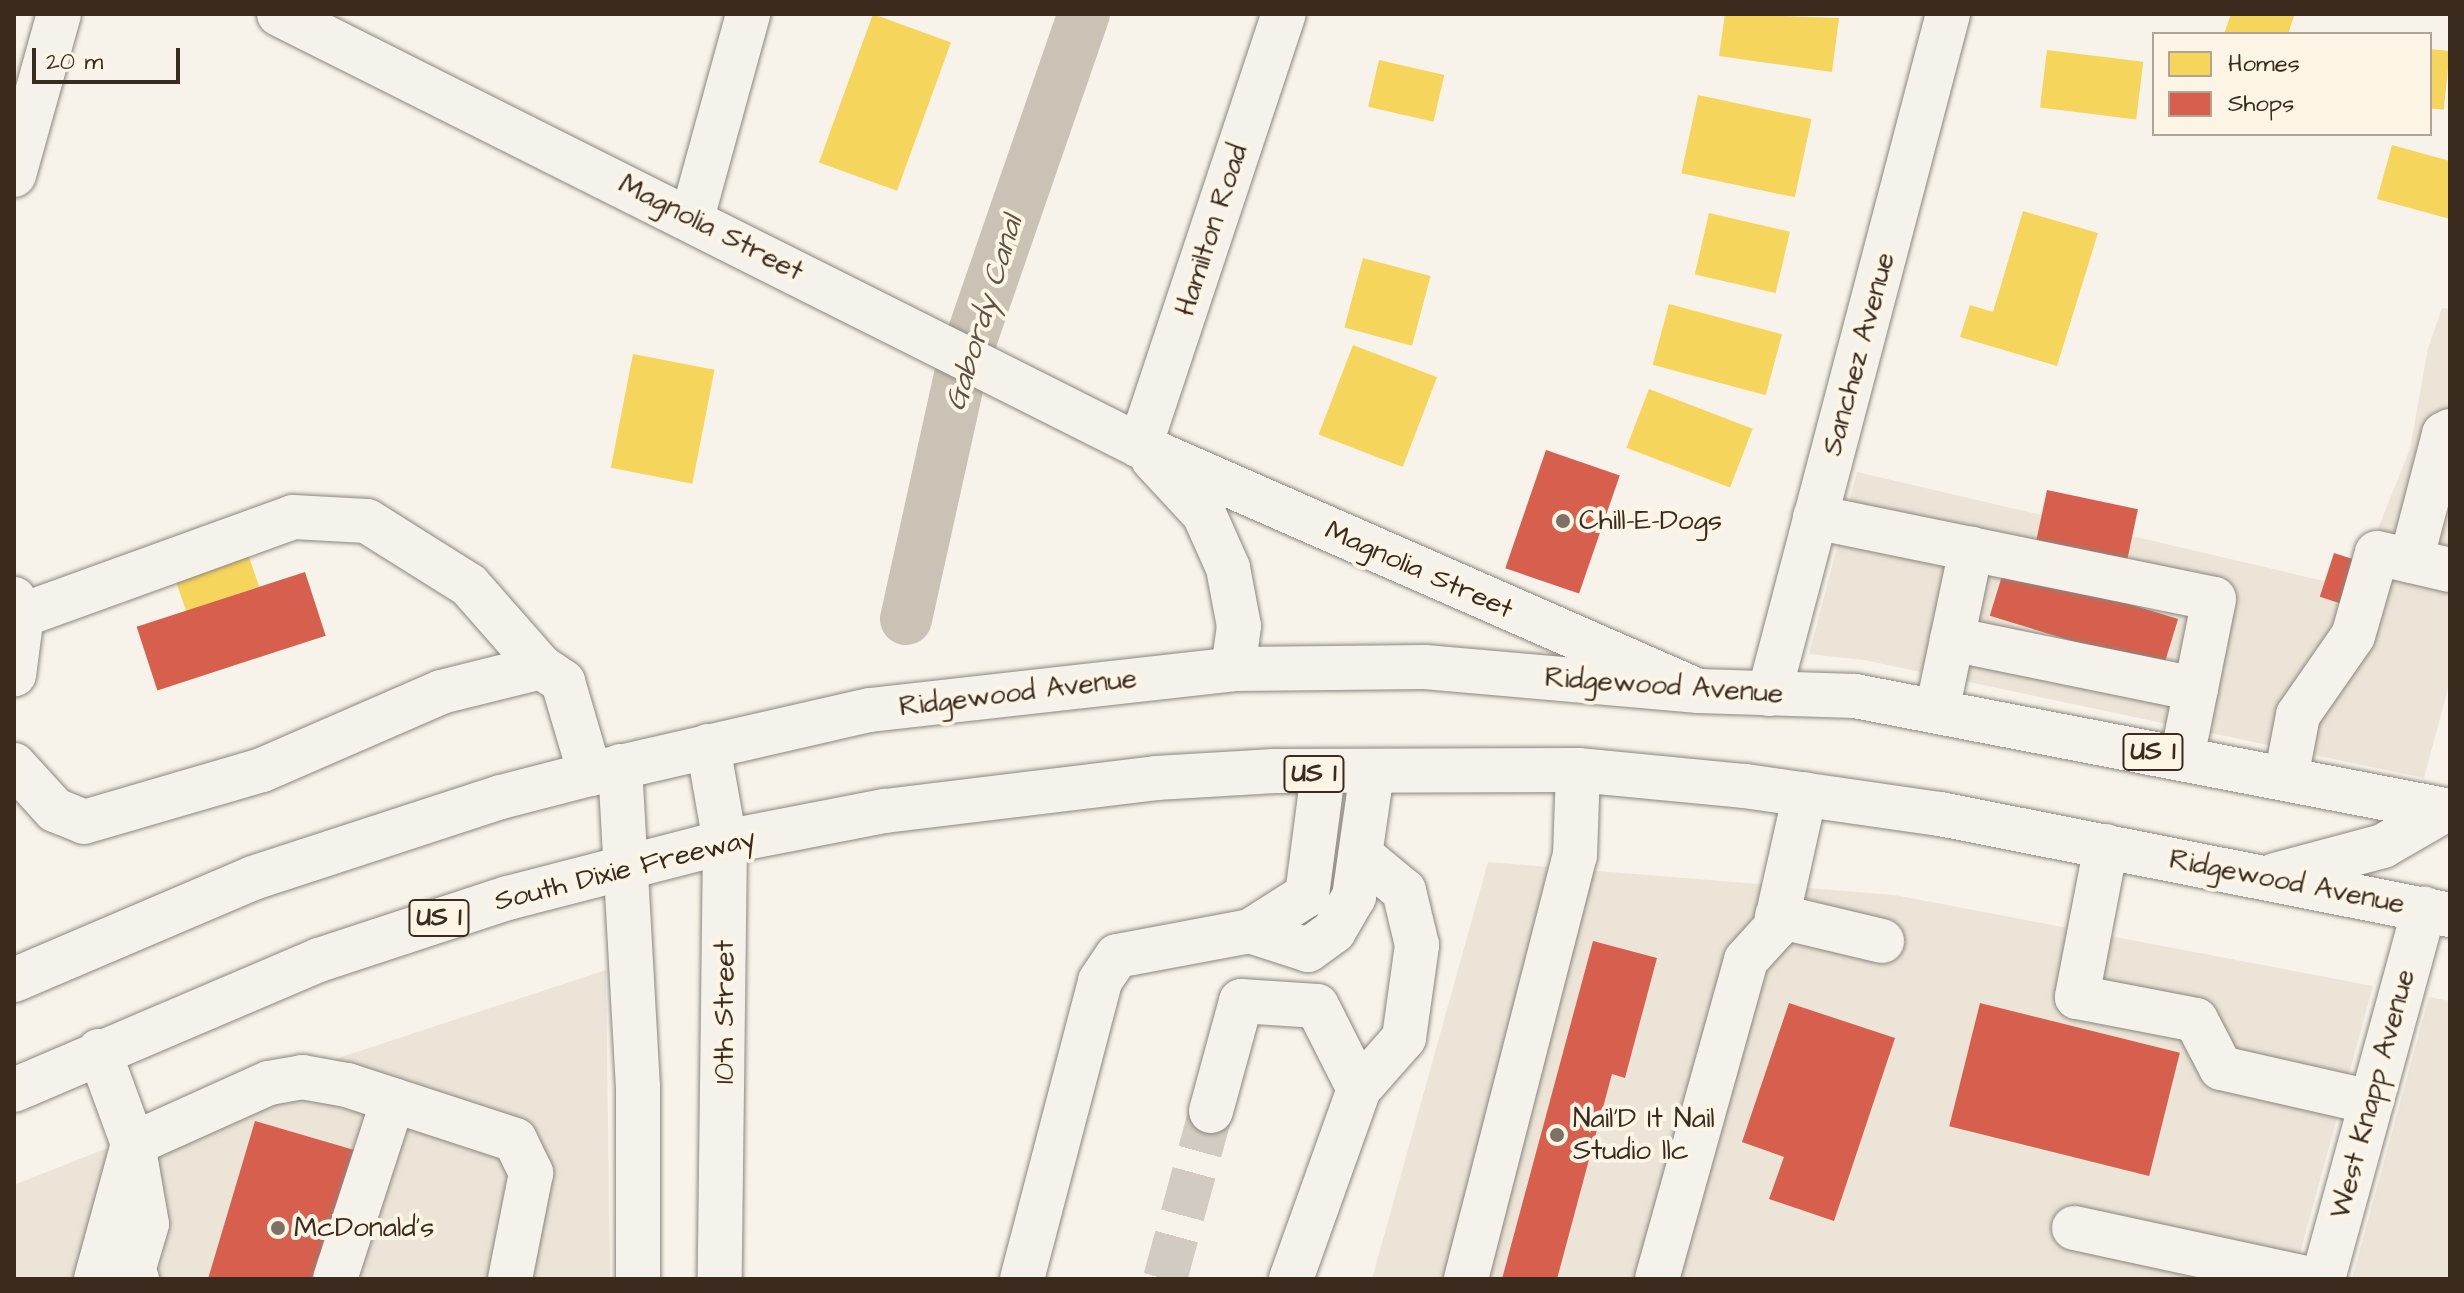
<!DOCTYPE html>
<style>
body{margin:0}
#map{position:relative;width:2464px;height:1293px;overflow:hidden;background:#f7f3ea;font-family:"Architects Daughter",sans-serif}
div>[style]{position:absolute}
.built>*{inset:0;background:#ebe4d7}
.homes>*{inset:0;background:#f6d55c;transform-origin:0 0}
.shops>*{inset:0;background:#d6604d;transform-origin:0 0}
.canal>*{height:52px;margin:-26px;padding:0 26px;transform-origin:26px;border-radius:26px;background:#cac2b5}
.minor-tunnel>*{height:44px;margin-top:-22px;transform-origin:0;background:repeating-linear-gradient(90deg,#d1cbc1 0 44px,transparent 0 66px)}
.roads{filter:drop-shadow(0 0 2px #8b867f) drop-shadow(0 0 2px #8b867f)}
.minor>*{height:44px;margin:-22px;padding:0 22px;transform-origin:22px;border-radius:22px;background:#f5f2ec}
.major>*{height:44px;margin:-22px;padding:0 22px;transform-origin:22px;border-radius:22px;background:#f5f2ec}
.dots>*{width:22px;height:22px;translate:-50% -50%;box-sizing:border-box;border:4px solid #fcf5e5;border-radius:50%}
span{translate:-50% -50%;white-space:nowrap;text-align:center;line-height:1.15;-webkit-text-stroke:8px #fcf5e5;paint-order:stroke}
.shield-label span{padding:2px 6px;background:#fcf5e5;border:2px solid;border-radius:6px;-webkit-text-stroke-width:0}
.shield-label{font-size:26px;color:#3b2a1e;font-weight:700}
.street-label{font-size:28px;color:#3b2a1e}
.poi-label{font-size:28px;color:#3b2a1e}
.left{translate:0 -50%;text-align:left}
.water-label{font-size:30px;color:#605144;font-style:italic}
.frame{position:absolute;inset:0;border:16px solid #3b2a1e;pointer-events:none}
.legend{position:absolute;left:2152px;top:32px;width:280px;height:104px;box-sizing:border-box;background:#fcf5e5;border:2px solid #afa495;margin:0;padding:10px 14px;list-style:none;font-size:24px;color:#3b2a1e}
.legend li{display:flex;align-items:center;gap:16px;height:40px}
.legend b{width:40px;border:2px solid #afa495}
.scale{position:absolute;left:32px;top:48px;width:148px;height:36px;box-sizing:border-box;border:4px solid #3b2a1e;border-top:0;padding-left:10px;font-size:24px;line-height:28px;white-space:nowrap;color:#3b2a1e;-webkit-text-stroke:6px #fcf5e5;paint-order:stroke}
</style>
<div id="map">
<div class="built">
<i style="clip-path:polygon(2442px 308px,2450px 309px,2450px 681px,2424px 778px,1864px 660px,1809px 654px,1857px 472px,2354px 588px,2410px 449px,2428px 348px)"></i>
<i style="clip-path:polygon(1488px 862px,1894px 895px,2373px 986px,2293px 1279px,1372px 1279px)"></i>
<i style="clip-path:polygon(606px 970px,610px 1279px,14px 1279px,14px 1185px,317px 1065px)"></i>
<i style="clip-path:polygon(2429px 997px,2450px 1001px,2450px 1279px,2352px 1279px)"></i>
</div>
<div class="homes">
<i style="left:873px;top:14px;width:83px;height:158px;rotate:20deg"></i>
<i style="clip-path:polygon(1725px 14px,1839px 18px,1832px 72px,1719px 56px)"></i>
<i style="clip-path:polygon(2231px 14px,2288px 14px,2294px 16px,2288px 34px,2224px 34px)"></i>
<i style="left:2430px;top:49px;width:20px;height:59px;rotate:6deg"></i>
<i style="left:2047px;top:50px;width:97px;height:58px;rotate:7deg"></i>
<i style="left:1379px;top:60px;width:67px;height:48px;rotate:13deg"></i>
<i style="left:1698px;top:95px;width:116px;height:80px;rotate:12deg"></i>
<i style="clip-path:polygon(2392px 145px,2450px 161px,2450px 219px,2377px 199px)"></i>
<i style="clip-path:polygon(2023px 211px,2098px 233px,2057px 366px,1960px 337px,1970px 305px,1993px 312px)"></i>
<i style="left:1709px;top:213px;width:83px;height:63px;rotate:13deg"></i>
<i style="left:1363px;top:258px;width:70px;height:72px;rotate:15deg"></i>
<i style="left:1669px;top:304px;width:117px;height:63px;rotate:15deg"></i>
<i style="left:1353px;top:345px;width:90px;height:96px;rotate:21deg"></i>
<i style="left:633px;top:354px;width:83px;height:116px;rotate:11deg"></i>
<i style="left:1649px;top:389px;width:111px;height:63px;rotate:21deg"></i>
<i style="left:239px;top:528px;width:62px;height:77px;rotate:71deg"></i>
</div>
<div class="shops">
<i style="left:1546px;top:450px;width:78px;height:125px;rotate:19deg"></i>
<i style="left:2047px;top:490px;width:93px;height:60px;rotate:12deg"></i>
<i style="left:2334px;top:553px;width:22px;height:46px;rotate:18deg"></i>
<i style="left:2005px;top:566px;width:181px;height:52px;rotate:17deg"></i>
<i style="left:305px;top:572px;width:67px;height:177px;rotate:72deg"></i>
<i style="clip-path:polygon(1593px 941px,1657px 958px,1625px 1078px,1612px 1074px,1557px 1279px,1502px 1279px)"></i>
<i style="clip-path:polygon(1789px 1003px,1895px 1038px,1834px 1221px,1769px 1199px,1784px 1157px,1742px 1142px)"></i>
<i style="left:1980px;top:1003px;width:206px;height:127px;rotate:14deg"></i>
<i style="clip-path:polygon(255px 1121px,361px 1152px,323px 1279px,208px 1279px)"></i>
</div>
<div class="canal">
<i style="left:906px;top:619px;width:259px;rotate:-77.5deg"></i>
<i style="left:962px;top:366px;width:373px;rotate:-70.9deg"></i>
</div>
<div class="minor-tunnel">
<i style="left:1165px;top:1279px;width:174px;rotate:-74.7deg"></i>
</div>
<div class="roads">
<div class="minor">
<i style="left:279px;top:14px;width:963px;rotate:26.64deg"></i>
<i style="left:1140px;top:446px;width:600px;rotate:23.7deg"></i>
<i style="left:14px;top:175px;width:167px;rotate:-74.4deg"></i>
<i style="left:692px;top:218px;width:212px;rotate:-74.6deg"></i>
<i style="left:1140px;top:446px;width:455px;rotate:-71.6deg"></i>
<i style="left:1153px;top:459px;width:75px;rotate:47.2deg"></i>
<i style="left:1204px;top:514px;width:59px;rotate:66deg"></i>
<i style="left:1228px;top:568px;width:59px;rotate:79.3deg"></i>
<i style="left:1239px;top:626px;width:43px;rotate:97.9deg"></i>
<i style="left:1815px;top:517px;width:407px;rotate:11.6deg"></i>
<i style="left:2214px;top:599px;width:162px;rotate:101.4deg"></i>
<i style="left:2411px;top:561px;width:131px;rotate:-75.4deg"></i>
<i style="left:2444px;top:434px;width:7px;rotate:-27deg"></i>
<i style="left:14px;top:599px;width:24px;rotate:73deg"></i>
<i style="left:21px;top:622px;width:53px;rotate:97.5deg"></i>
<i style="left:20px;top:616px;width:290px;rotate:-19.9deg"></i>
<i style="left:293px;top:517px;width:74px;rotate:3.1deg"></i>
<i style="left:367px;top:521px;width:120px;rotate:32.1deg"></i>
<i style="left:469px;top:585px;width:109px;rotate:48.7deg"></i>
<i style="left:1952px;top:639px;width:249px;rotate:11.6deg"></i>
<i style="left:1769px;top:694px;width:703px;rotate:-75.25deg"></i>
<i style="left:1937px;top:711px;width:166px;rotate:-78.1deg"></i>
<i style="left:708px;top:746px;width:97px;rotate:80deg"></i>
<i style="left:725px;top:842px;width:437px;rotate:90.7deg"></i>
<i style="left:14px;top:765px;width:61px;rotate:47.7deg"></i>
<i style="left:55px;top:810px;width:31px;rotate:22deg"></i>
<i style="left:84px;top:822px;width:185px;rotate:-16.3deg"></i>
<i style="left:262px;top:770px;width:195px;rotate:-23.5deg"></i>
<i style="left:441px;top:692px;width:103px;rotate:-14deg"></i>
<i style="left:541px;top:667px;width:27px;rotate:34deg"></i>
<i style="left:563px;top:682px;width:96px;rotate:73.6deg"></i>
<i style="left:620px;top:766px;width:321px;rotate:86.8deg"></i>
<i style="left:638px;top:1086px;width:193px;rotate:90deg"></i>
<i style="left:2286px;top:778px;width:64px;rotate:-79.2deg"></i>
<i style="left:2298px;top:715px;width:96px;rotate:-55.2deg"></i>
<i style="left:2353px;top:636px;width:86px;rotate:-73.9deg"></i>
<i style="left:2377px;top:553px;width:75px;rotate:13.1deg"></i>
<i style="left:2106px;top:846px;width:154px;rotate:100.9deg"></i>
<i style="left:2077px;top:997px;width:121px;rotate:10.9deg"></i>
<i style="left:2196px;top:1020px;width:54px;rotate:62.5deg"></i>
<i style="left:2221px;top:1068px;width:154px;rotate:12.8deg"></i>
<i style="left:1777px;top:916px;width:108px;rotate:13.4deg"></i>
<i style="left:1250px;top:931px;width:61px;rotate:18.1deg"></i>
<i style="left:1308px;top:950px;width:32px;rotate:-36deg"></i>
<i style="left:1334px;top:931px;width:39px;rotate:-60deg"></i>
<i style="left:1354px;top:897px;width:126px;rotate:-81.8deg"></i>
<i style="left:99px;top:1051px;width:99px;rotate:69.9deg"></i>
<i style="left:133px;top:1144px;width:81px;rotate:80.1deg"></i>
<i style="left:147px;top:1224px;width:49px;rotate:106.6deg"></i>
<i style="left:133px;top:1271px;width:9px;rotate:63deg"></i>
<i style="left:1211px;top:1111px;width:114px;rotate:-74.7deg"></i>
<i style="left:1241px;top:1001px;width:76px;rotate:3.8deg"></i>
<i style="left:1317px;top:1006px;width:93px;rotate:63.2deg"></i>
<i style="left:2074px;top:1228px;width:240px;rotate:12.2deg"></i>
<i style="left:96px;top:1279px;width:140px;rotate:-74.7deg"></i>
<i style="left:133px;top:1144px;width:149px;rotate:-24.2deg"></i>
<i style="left:269px;top:1083px;width:34px;rotate:-10deg"></i>
<i style="left:302px;top:1077px;width:46px;rotate:10.1deg"></i>
<i style="left:347px;top:1085px;width:177px;rotate:18.1deg"></i>
<i style="left:515px;top:1140px;width:37px;rotate:64deg"></i>
<i style="left:531px;top:1173px;width:108px;rotate:101.2deg"></i>
<i style="left:335px;top:1279px;width:188px;rotate:-72deg"></i>
<i style="left:1022px;top:1279px;width:308px;rotate:-75.3deg"></i>
<i style="left:1100px;top:981px;width:30px;rotate:-56deg"></i>
<i style="left:1117px;top:956px;width:135px;rotate:-10.6deg"></i>
<i style="left:1250px;top:931px;width:67px;rotate:-32.3deg"></i>
<i style="left:1307px;top:895px;width:122px;rotate:-82.5deg"></i>
<i style="left:1291px;top:1279px;width:202px;rotate:-70.3deg"></i>
<i style="left:1359px;top:1089px;width:68px;rotate:-48.6deg"></i>
<i style="left:1404px;top:1038px;width:94px;rotate:-82deg"></i>
<i style="left:1417px;top:945px;width:56px;rotate:-103.5deg"></i>
<i style="left:1404px;top:891px;width:56px;rotate:-140.1deg"></i>
<i style="left:1466px;top:1279px;width:437px;rotate:-75.6deg"></i>
<i style="left:1575px;top:856px;width:86px;rotate:-88deg"></i>
<i style="left:1657px;top:1279px;width:331px;rotate:-74.4deg"></i>
<i style="left:1746px;top:960px;width:43px;rotate:-47.8deg"></i>
<i style="left:1775px;top:928px;width:137px;rotate:-77.4deg"></i>
<i style="left:2323px;top:1279px;width:384px;rotate:-74.7deg"></i>
</div>
<div class="major">
<i style="left:2275px;top:875px;width:112px;rotate:-15deg"></i>
<i style="left:2383px;top:846px;width:72px;rotate:-30.1deg"></i>
<i style="left:14px;top:980px;width:260px;rotate:-23.1deg"></i>
<i style="left:253px;top:878px;width:261px;rotate:-18.1deg"></i>
<i style="left:501px;top:797px;width:92px;rotate:-14.5deg"></i>
<i style="left:590px;top:774px;width:287px;rotate:-12.9deg"></i>
<i style="left:870px;top:710px;width:365px;rotate:-6.4deg"></i>
<i style="left:1233px;top:669px;width:192px;rotate:-0.6deg"></i>
<i style="left:1425px;top:667px;width:275px;rotate:5deg"></i>
<i style="left:1699px;top:691px;width:156px;rotate:1.8deg"></i>
<i style="left:1855px;top:696px;width:606px;rotate:10.94deg"></i>
<i style="left:14px;top:1090px;width:332px;rotate:-23.1deg"></i>
<i style="left:319px;top:960px;width:199px;rotate:-18.2deg"></i>
<i style="left:508px;top:898px;width:224px;rotate:-14.5deg"></i>
<i style="left:725px;top:842px;width:163px;rotate:-11deg"></i>
<i style="left:885px;top:811px;width:273px;rotate:-6.9deg"></i>
<i style="left:1156px;top:778px;width:119px;rotate:-3.4deg"></i>
<i style="left:1275px;top:771px;width:303px;rotate:-0.2deg"></i>
<i style="left:1578px;top:770px;width:168px;rotate:5.5deg"></i>
<i style="left:1745px;top:786px;width:197px;rotate:8.2deg"></i>
<i style="left:1940px;top:814px;width:520px;rotate:11.2deg"></i>
</div>
</div>
<div class="dots">
<i style="left:1563px;top:521px;background:#7d7065"></i>
<i style="left:1557px;top:1135px;background:#7d7065"></i>
<i style="left:278px;top:1228px;background:#7d7065"></i>
</div>
<div class="shield-label">
<span style="left:2153px;top:752px">US 1</span>
<span style="left:1314px;top:774px">US 1</span>
<span style="left:439px;top:918px">US 1</span>
</div>
<div class="street-label">
<span style="left:711px;top:228px;rotate:27deg">Magnolia Street</span>
<span style="left:1212px;top:230px;rotate:-72deg">Hamilton Road</span>
<span style="left:1859px;top:354px;rotate:-75deg">Sanchez Avenue</span>
<span style="left:1419px;top:570px;rotate:24deg">Magnolia Street</span>
<span style="left:1664px;top:686px;rotate:4deg">Ridgewood Avenue</span>
<span style="left:1018px;top:693px;rotate:-7deg">Ridgewood Avenue</span>
<span style="left:625px;top:870px;rotate:-14deg">South Dixie Freeway</span>
<span style="left:2287px;top:882px;rotate:11deg">Ridgewood Avenue</span>
<span style="left:725px;top:1012px;rotate:-90deg">10th Street</span>
<span style="left:2373px;top:1094px;rotate:-75deg">West Knapp Avenue</span>
</div>
<div class="poi-label">
<span class="left" style="left:1579px;top:521px">Chill-E-Dogs</span>
<span class="left" style="left:1573px;top:1135px">Nail'D It Nail<br>Studio llc</span>
<span class="left" style="left:294px;top:1228px">McDonald's</span>
</div>
<div class="water-label">
<span style="left:984px;top:313px;rotate:-73deg">Gabordy Canal</span>
</div>
<div class="frame"></div>
<ul class="legend">
<li><b style="height:22px;background:#f6d55c"></b>Homes</li>
<li><b style="height:22px;background:#d6604d"></b>Shops</li>
</ul>
<div class="scale">20 m</div>
</div>
